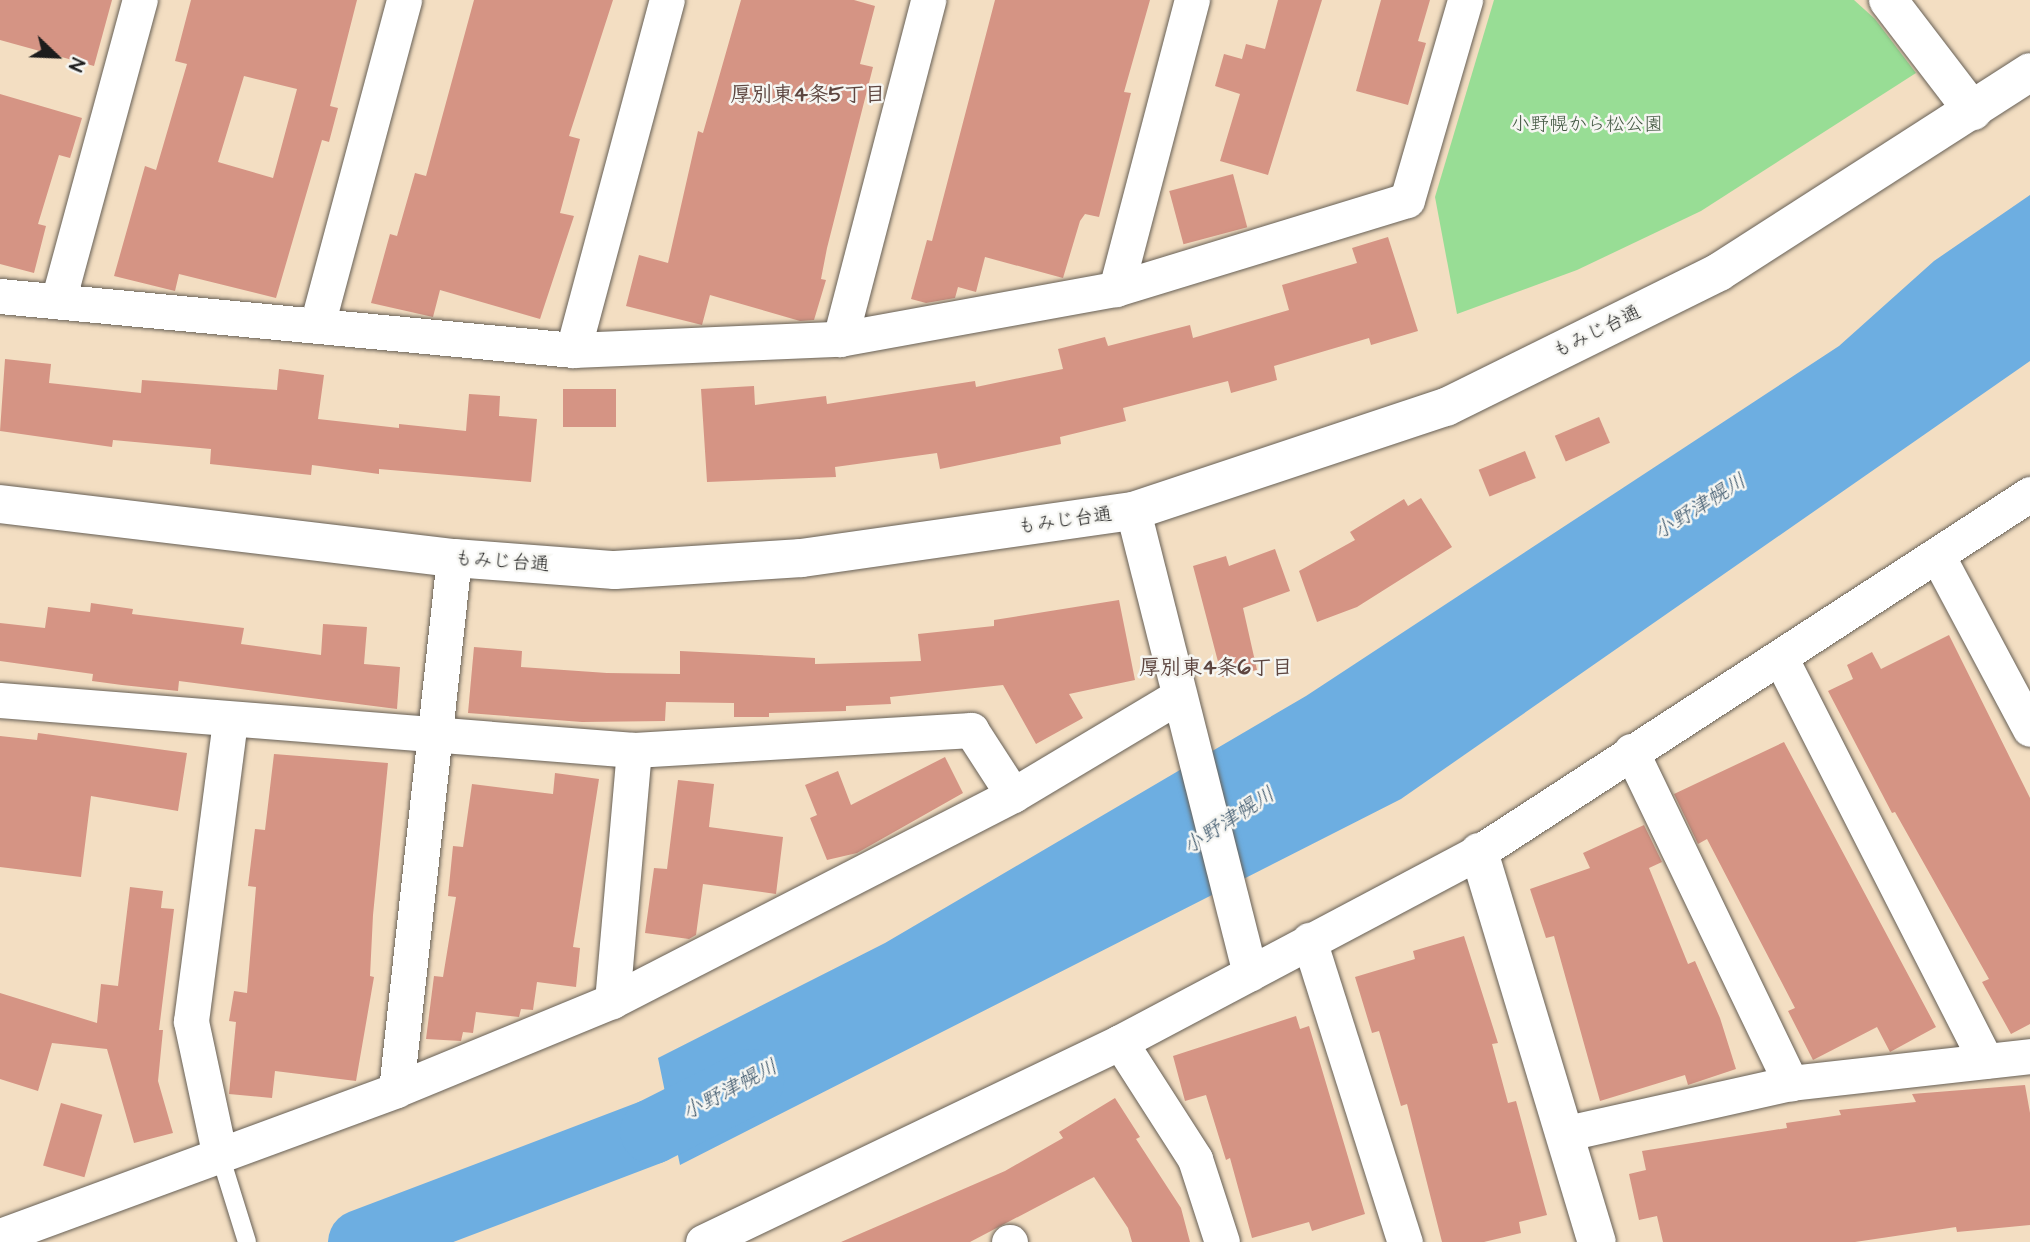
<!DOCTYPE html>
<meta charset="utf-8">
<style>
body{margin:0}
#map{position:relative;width:2030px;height:1242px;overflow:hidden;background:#f3dec2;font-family:"Architects Daughter","Klee One",sans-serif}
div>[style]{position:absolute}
.green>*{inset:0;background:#98dd95}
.water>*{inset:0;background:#6daee1}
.river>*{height:65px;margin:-32.5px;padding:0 32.5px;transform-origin:32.5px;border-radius:32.5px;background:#6daee1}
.building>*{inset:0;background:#d59484;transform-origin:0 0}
.roads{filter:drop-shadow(0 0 2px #676056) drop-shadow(0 0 2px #676056)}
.lane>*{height:18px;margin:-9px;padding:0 9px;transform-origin:9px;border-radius:9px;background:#fff}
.street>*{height:35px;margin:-17.5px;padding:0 17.5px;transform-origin:17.5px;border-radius:17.5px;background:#fff}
.secondary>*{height:38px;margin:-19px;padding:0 19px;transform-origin:19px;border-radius:19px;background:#fff}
span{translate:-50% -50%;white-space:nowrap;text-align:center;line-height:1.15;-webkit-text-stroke:5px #f6f6f2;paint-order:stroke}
.park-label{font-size:19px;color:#415640}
.street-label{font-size:19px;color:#1c1c1c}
.neighbourhood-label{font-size:21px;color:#5d4640;font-weight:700}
.water-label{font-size:21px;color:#3c566b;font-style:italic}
.north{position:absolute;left:21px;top:21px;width:70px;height:70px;-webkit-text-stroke:5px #f6f6f2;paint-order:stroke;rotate:113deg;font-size:19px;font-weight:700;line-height:28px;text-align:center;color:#1c1c1c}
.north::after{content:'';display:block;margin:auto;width:24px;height:32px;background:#1c1c1c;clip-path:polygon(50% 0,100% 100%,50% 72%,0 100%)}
</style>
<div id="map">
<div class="green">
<i style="clip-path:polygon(1494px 0,1854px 0,1875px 19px,1916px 73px,1701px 211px,1577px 270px,1457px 314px,1435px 197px)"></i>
</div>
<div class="water">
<i style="clip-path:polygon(2030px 195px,2030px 361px,1401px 799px,680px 1165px,658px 1058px,885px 943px,1306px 696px,1839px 346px,1934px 261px)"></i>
</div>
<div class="river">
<i style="left:360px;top:1242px;width:312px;rotate:-20.8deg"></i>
<i style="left:652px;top:1131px;width:111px;rotate:-26.8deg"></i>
</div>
<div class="building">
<i style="clip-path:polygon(0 0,112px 0,94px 66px,0 40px)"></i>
<i style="clip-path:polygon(evenodd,191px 0,357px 0,330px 106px,338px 108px,329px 142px,322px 140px,276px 298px,179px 274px,175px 291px,114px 276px,145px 166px,156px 170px,187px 64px,175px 61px,191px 0,244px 76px,297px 89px,273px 178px,218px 162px,244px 76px)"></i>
<i style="clip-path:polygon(474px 0,613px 0,569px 136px,580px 139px,560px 213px,574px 216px,540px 319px,440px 290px,433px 317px,371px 303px,390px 234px,397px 236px,415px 173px,426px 176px)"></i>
<i style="clip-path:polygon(741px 0,854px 0,875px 6px,860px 64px,873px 67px,827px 248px,821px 279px,826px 280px,814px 320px,800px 321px,710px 295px,702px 325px,626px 306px,639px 255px,668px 263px,698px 131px,703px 133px)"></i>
<i style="clip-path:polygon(995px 0,1150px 0,1124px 92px,1131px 93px,1099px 217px,1085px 214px,1080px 221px,1063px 278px,985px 257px,976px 292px,958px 287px,955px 298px,926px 303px,911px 299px,927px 240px,932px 241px)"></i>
<i style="clip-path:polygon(1278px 0,1322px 0,1268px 175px,1220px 161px,1240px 94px,1215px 86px,1224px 54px,1242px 59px,1246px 44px,1265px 49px)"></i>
<i style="clip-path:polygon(1381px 0,1430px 0,1418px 41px,1426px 43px,1408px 105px,1356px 91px)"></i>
<i style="clip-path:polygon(0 94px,82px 118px,70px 158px,59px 155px,38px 224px,46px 226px,34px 273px,0 264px)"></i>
<i style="left:1233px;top:174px;width:55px;height:66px;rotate:75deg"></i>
<i style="clip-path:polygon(1388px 237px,1418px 331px,1371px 345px,1369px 338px,1274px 366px,1277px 380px,1231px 393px,1228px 381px,1123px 408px,1126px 421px,1060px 437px,1061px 444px,940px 469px,937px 453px,835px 467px,836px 477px,707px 482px,701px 389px,754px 386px,755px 405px,826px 396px,827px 404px,975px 381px,976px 387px,1063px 369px,1058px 349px,1105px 337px,1108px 346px,1190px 325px,1193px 338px,1289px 310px,1282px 285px,1357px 263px,1352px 248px)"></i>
<i style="clip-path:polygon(5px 359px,51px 364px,49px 383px,141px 393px,142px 380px,277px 390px,279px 369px,324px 375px,318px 419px,399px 428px,399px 424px,466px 431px,469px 394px,500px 396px,499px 416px,537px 419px,531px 482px,379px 469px,379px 474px,312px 465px,311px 475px,210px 464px,211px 449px,113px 440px,112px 447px,0 431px)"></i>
<i style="left:563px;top:389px;width:53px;height:38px"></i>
<i style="left:1599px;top:417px;width:28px;height:48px;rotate:67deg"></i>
<i style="left:1525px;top:451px;width:29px;height:50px;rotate:68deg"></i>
<i style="clip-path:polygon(1421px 498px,1452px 547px,1357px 607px,1317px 622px,1299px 571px,1355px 540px,1350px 532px,1404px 499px,1408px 506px)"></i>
<i style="clip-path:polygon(1275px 549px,1290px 591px,1243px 608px,1257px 670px,1222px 677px,1193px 566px,1226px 556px,1229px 566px)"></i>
<i style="clip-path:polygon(1119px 600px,1135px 680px,1069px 694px,1083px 718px,1036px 744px,1003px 685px,890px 697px,891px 704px,846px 706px,846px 711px,769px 713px,769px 717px,734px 717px,734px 703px,666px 702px,665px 721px,582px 722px,468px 713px,474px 647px,522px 651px,521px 667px,607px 673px,680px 674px,680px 651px,815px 658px,815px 664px,921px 661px,918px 634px,994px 626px,994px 620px)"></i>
<i style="clip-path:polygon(91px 603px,133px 609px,132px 614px,244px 628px,241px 644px,321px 655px,323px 624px,367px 627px,364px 664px,400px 667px,397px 709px,179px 681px,178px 691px,122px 685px,92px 681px,93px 674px,0 661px,0 623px,45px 628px,48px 607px,90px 612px)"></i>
<i style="clip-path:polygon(1949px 635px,2030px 798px,2030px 1024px,2011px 1034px,1982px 982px,1989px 979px,1895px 812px,1892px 813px,1828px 691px,1853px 679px,1847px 665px,1872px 652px,1881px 669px)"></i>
<i style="clip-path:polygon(38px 733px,187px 753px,178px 811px,91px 796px,81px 877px,0 867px,0 736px,37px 740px)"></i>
<i style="clip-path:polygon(1784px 742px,1936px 1027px,1890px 1052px,1877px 1027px,1813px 1060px,1788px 1011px,1795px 1008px,1707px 839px,1698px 844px,1674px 794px)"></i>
<i style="clip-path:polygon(274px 754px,388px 763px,373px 915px,370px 976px,374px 977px,356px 1081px,275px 1071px,272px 1098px,229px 1094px,236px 1022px,229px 1021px,234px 991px,247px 993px,256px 887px,248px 886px,255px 829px,265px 830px)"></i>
<i style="clip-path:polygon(945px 757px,963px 793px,857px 853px,827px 860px,810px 818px,817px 815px,805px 785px,838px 771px,851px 805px)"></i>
<i style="clip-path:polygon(555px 773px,599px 779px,573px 947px,580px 948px,576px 987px,537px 982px,533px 1010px,521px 1009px,519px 1017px,476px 1012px,473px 1033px,463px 1032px,461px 1041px,426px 1039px,434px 976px,443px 977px,456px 897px,448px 896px,453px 846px,463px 847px,472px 784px,553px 794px)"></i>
<i style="clip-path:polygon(678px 780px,714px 784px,709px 827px,783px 837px,776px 894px,703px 884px,696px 935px,689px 939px,645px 933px,654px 868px,667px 869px)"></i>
<i style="clip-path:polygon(1644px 825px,1662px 862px,1649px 868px,1688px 964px,1695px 961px,1720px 1018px,1736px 1069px,1688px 1085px,1685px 1075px,1600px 1101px,1554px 936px,1546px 938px,1530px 889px,1590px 868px,1583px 853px)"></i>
<i style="clip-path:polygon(130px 887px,163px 891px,161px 908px,174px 909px,159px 1030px,163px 1030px,158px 1081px,173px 1133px,134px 1143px,107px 1049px,52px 1043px,38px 1091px,0 1079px,0 993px,97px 1023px,101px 984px,118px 986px)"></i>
<i style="clip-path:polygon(1464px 936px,1498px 1043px,1492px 1044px,1508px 1103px,1516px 1101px,1547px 1215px,1519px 1222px,1521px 1233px,1484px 1242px,1442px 1242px,1407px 1104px,1401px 1106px,1379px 1031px,1372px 1033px,1355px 977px,1415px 959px,1413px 951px)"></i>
<i style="clip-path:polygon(1296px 1016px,1300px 1029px,1309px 1026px,1365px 1214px,1312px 1231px,1309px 1222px,1252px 1238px,1230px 1158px,1226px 1160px,1206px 1095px,1185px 1101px,1173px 1056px)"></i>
<i style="clip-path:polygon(2025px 1085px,2030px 1113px,2030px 1225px,1957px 1232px,1956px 1227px,1855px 1242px,1663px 1242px,1657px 1216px,1639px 1220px,1629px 1174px,1646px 1170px,1642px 1151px,1787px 1128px,1786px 1123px,1841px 1115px,1839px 1110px,1916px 1102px,1912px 1094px)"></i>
<i style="clip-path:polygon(1115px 1098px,1140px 1137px,1136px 1139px,1181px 1208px,1190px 1242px,1132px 1242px,1128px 1228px,1094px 1177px,970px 1242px,841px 1242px,1005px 1171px,1063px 1138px,1059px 1132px)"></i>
<i style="left:61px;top:1103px;width:43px;height:65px;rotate:16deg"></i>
</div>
<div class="roads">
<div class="lane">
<i style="left:219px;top:1152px;width:94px;rotate:72.7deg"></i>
</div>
<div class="street">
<i style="left:1116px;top:289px;width:299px;rotate:-75.3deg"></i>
<i style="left:0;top:296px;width:576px;rotate:5.38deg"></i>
<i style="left:573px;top:350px;width:267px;rotate:-2.4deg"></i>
<i style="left:840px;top:339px;width:280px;rotate:-10.3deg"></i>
<i style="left:1116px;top:289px;width:304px;rotate:-17deg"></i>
<i style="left:1407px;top:200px;width:208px;rotate:-73.8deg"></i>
<i style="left:58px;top:301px;width:312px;rotate:-74.8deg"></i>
<i style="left:317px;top:325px;width:336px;rotate:-75deg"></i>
<i style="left:840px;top:339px;width:350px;rotate:-75.4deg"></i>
<i style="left:573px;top:350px;width:362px;rotate:-75deg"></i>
<i style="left:1133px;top:511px;width:477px;rotate:75.8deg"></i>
<i style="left:1937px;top:555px;width:197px;rotate:61.9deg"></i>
<i style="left:1781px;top:659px;width:451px;rotate:63deg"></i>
<i style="left:0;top:700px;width:636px;rotate:4.51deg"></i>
<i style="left:634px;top:750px;width:338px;rotate:-3.4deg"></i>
<i style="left:971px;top:730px;width:77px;rotate:57.1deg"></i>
<i style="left:1631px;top:751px;width:369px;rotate:64.3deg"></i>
<i style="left:1309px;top:940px;width:317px;rotate:72.4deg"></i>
<i style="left:612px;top:1001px;width:252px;rotate:-85deg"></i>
<i style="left:1120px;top:1042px;width:139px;rotate:57.3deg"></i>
<i style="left:1195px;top:1159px;width:87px;rotate:72deg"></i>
<i style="left:396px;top:1090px;width:535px;rotate:-83.78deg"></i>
<i style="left:1567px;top:1133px;width:230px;rotate:-12.6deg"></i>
<i style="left:1791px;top:1083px;width:241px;rotate:-6.4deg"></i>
<i style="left:219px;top:1152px;width:134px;rotate:-102.1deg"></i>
<i style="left:191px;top:1021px;width:304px;rotate:-82.6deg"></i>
<i style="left:0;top:1236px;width:422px;rotate:-20.2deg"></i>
<i style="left:396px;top:1090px;width:234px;rotate:-22.4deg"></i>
<i style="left:612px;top:1001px;width:451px;rotate:-27.2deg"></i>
<i style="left:1013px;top:795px;width:191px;rotate:-30.9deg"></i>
<i style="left:703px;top:1242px;width:462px;rotate:-25.6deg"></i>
<i style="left:1120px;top:1042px;width:406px;rotate:-27.9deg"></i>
<i style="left:1479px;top:852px;width:657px;rotate:-33.01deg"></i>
<i style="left:1009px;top:1242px;width:1px"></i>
</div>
<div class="secondary">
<i style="left:1888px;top:0;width:140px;rotate:52.6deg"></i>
<i style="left:0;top:504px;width:457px;rotate:6.8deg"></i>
<i style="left:454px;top:558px;width:161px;rotate:4.3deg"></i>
<i style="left:615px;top:570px;width:187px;rotate:-3.7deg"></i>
<i style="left:802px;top:558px;width:334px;rotate:-8.1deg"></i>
<i style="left:1133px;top:511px;width:330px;rotate:-18.4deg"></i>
<i style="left:1446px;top:407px;width:305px;rotate:-26.3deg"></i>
<i style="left:1719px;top:272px;width:370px;rotate:-32.7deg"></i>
<i style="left:1479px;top:852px;width:407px;rotate:73.2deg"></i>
</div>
</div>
<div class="park-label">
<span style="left:1587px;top:125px">小野幌から松公園</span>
</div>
<div class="street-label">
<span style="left:1597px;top:332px;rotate:-26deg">もみじ台通</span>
<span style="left:1065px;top:521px;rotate:-8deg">もみじ台通</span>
<span style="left:502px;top:562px;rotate:4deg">もみじ台通</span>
</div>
<div class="neighbourhood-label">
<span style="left:808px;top:95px">厚別東4条5丁目</span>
<span style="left:1216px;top:668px">厚別東4条6丁目</span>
</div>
<div class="water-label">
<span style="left:1700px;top:507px;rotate:-32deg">小野津幌川</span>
<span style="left:1229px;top:821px;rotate:-33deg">小野津幌川</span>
<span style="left:730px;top:1090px;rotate:-28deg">小野津幌川</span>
</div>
<div class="north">N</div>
</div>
